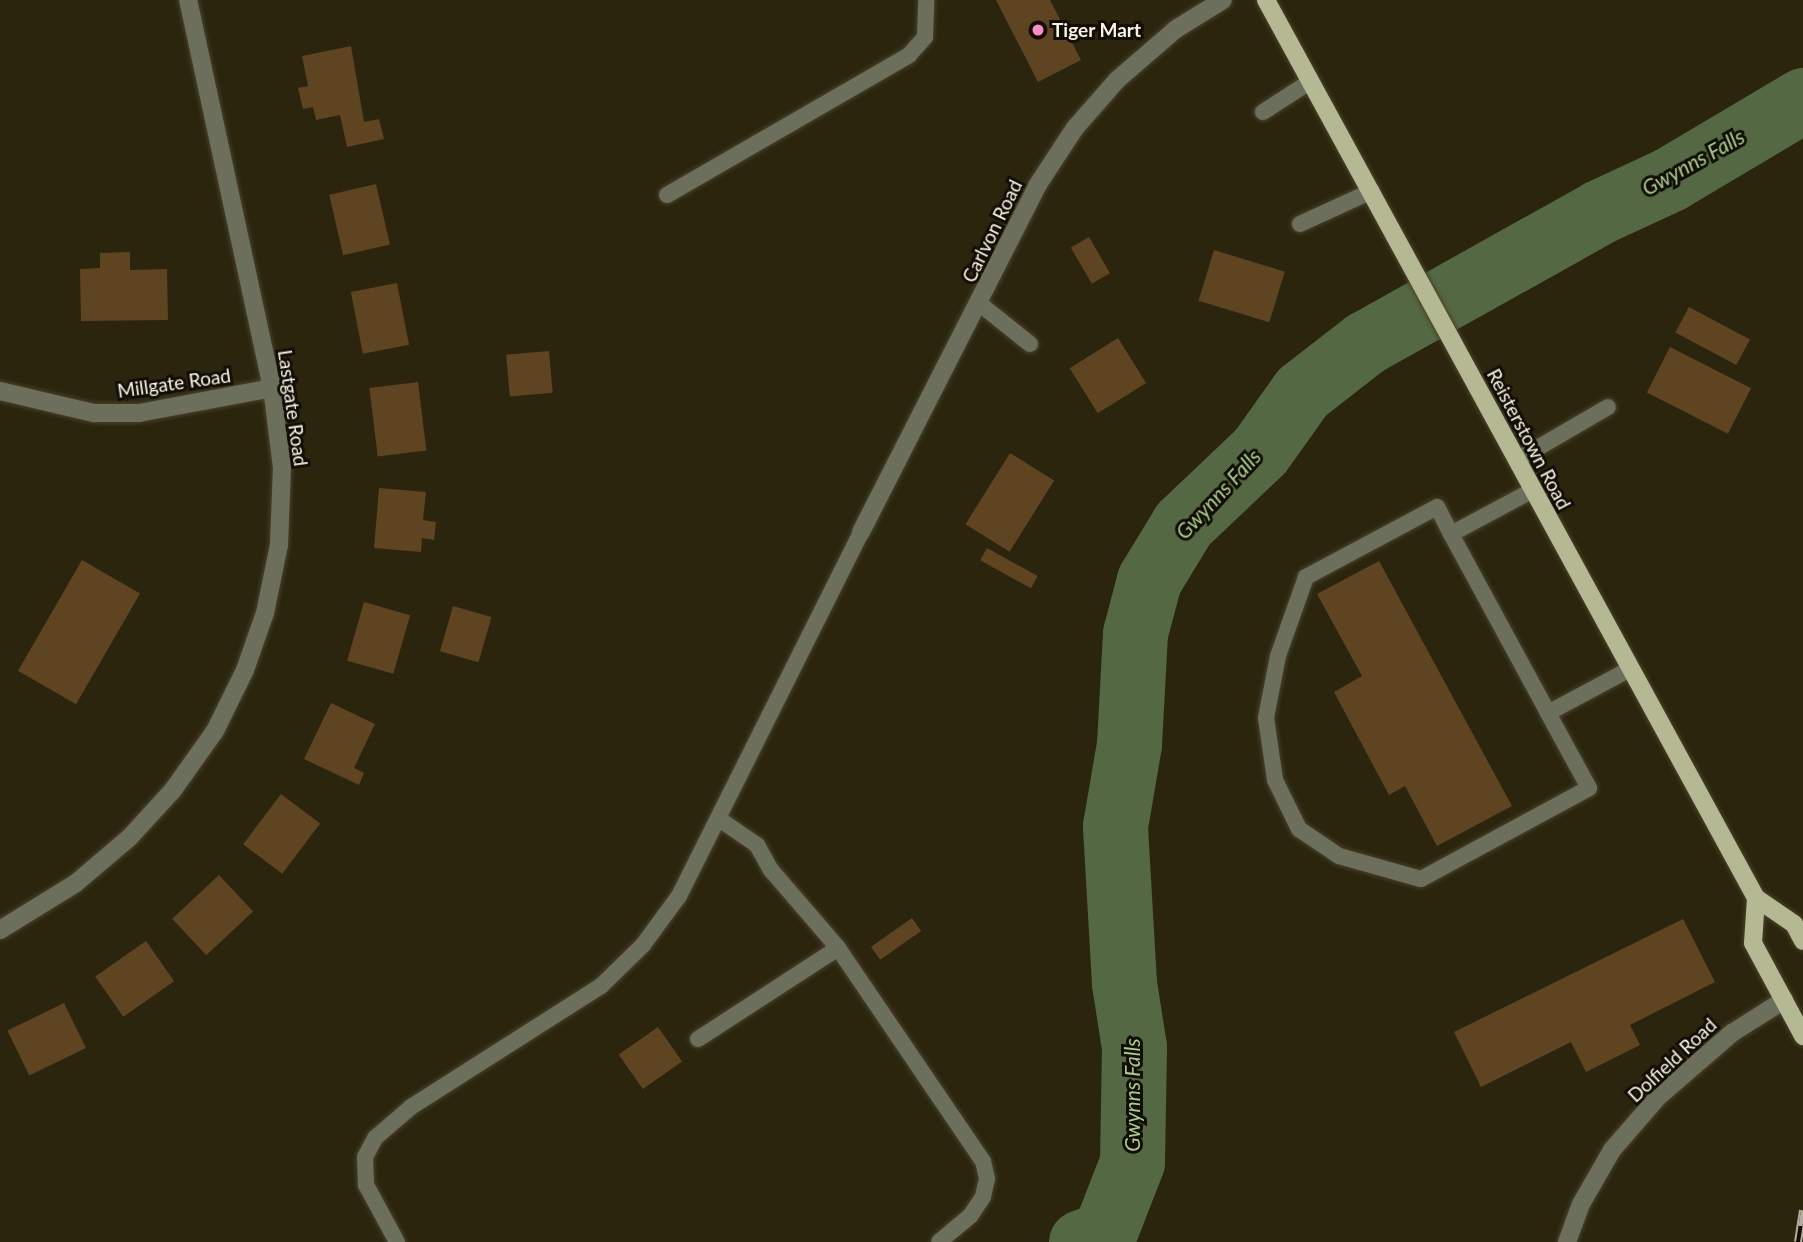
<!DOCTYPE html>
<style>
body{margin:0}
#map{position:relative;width:1803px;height:1242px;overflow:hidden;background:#2c250e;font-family:Lato,sans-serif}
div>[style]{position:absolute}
.river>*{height:65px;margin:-32.5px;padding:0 32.5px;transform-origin:32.5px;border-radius:32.5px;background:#546943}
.building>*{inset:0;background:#5e4421;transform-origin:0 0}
.roads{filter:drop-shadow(0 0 2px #49422c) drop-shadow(0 0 2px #49422c)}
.lane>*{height:16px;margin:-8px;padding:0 8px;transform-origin:8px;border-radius:8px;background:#6d6f5d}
.street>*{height:18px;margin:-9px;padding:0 9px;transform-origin:9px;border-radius:9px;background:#6d6f5d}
.primary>*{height:18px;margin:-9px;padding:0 9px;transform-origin:9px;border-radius:9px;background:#b5b993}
.rail>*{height:8px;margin-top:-4px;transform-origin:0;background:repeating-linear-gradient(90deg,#120e05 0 16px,#b3ad9c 0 32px);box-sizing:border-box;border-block:2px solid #b3ad9c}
.dots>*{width:19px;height:19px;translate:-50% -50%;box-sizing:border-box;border:4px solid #120e05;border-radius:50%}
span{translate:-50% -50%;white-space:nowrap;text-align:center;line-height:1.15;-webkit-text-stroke:6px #120e05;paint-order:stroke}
.poi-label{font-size:19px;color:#f9f4e6;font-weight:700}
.left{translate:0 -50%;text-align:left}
.street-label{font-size:19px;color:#f9f4e6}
.water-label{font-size:21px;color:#aacc8e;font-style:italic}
</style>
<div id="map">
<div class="river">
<i style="left:1081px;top:1242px;width:24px;rotate:-19deg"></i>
<i style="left:1104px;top:1234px;width:77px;rotate:-68.7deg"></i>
<i style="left:1132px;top:1162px;width:115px;rotate:-89deg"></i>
<i style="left:1134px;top:1047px;width:65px;rotate:-98.9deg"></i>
<i style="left:1124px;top:983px;width:157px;rotate:-93.3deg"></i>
<i style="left:1115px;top:826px;width:83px;rotate:-80.3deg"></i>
<i style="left:1129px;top:744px;width:111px;rotate:-86.9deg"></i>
<i style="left:1135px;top:633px;width:55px;rotate:-75.2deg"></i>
<i style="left:1149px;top:580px;width:66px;rotate:-58.7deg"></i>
<i style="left:1183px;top:524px;width:106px;rotate:-43.5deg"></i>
<i style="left:1260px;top:451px;width:72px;rotate:-54.6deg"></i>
<i style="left:1302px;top:392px;width:80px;rotate:-37.9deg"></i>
<i style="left:1365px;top:343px;width:268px;rotate:-29.2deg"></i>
<i style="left:1599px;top:212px;width:78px;rotate:-24.9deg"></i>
<i style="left:1670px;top:179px;width:155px;rotate:-30.7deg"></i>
</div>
<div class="building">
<i style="clip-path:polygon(996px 0,1050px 0,1081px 60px,1038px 82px)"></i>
<i style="clip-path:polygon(351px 46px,364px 122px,379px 119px,384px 139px,347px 147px,340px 115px,316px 120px,313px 107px,303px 109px,298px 88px,308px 86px,302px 56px)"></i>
<i style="left:376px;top:184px;width:62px;height:48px;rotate:77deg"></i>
<i style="left:1089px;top:237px;width:42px;height:21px;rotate:60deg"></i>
<i style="left:1214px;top:250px;width:74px;height:53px;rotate:17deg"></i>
<i style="clip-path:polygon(130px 252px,130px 270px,167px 269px,168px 320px,81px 321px,80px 269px,100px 268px,100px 253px)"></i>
<i style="left:397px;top:283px;width:63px;height:47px;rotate:79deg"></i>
<i style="left:1689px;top:307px;width:69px;height:29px;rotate:28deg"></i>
<i style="left:1118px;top:338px;width:53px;height:57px;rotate:58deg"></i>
<i style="left:1670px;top:347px;width:91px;height:51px;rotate:27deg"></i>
<i style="left:549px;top:351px;width:42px;height:43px;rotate:85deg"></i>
<i style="left:418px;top:382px;width:69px;height:49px;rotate:83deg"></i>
<i style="left:1010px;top:453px;width:52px;height:84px;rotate:32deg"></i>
<i style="clip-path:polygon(379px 488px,426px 492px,423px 520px,436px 522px,434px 540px,422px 538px,421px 552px,374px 548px)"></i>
<i style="left:987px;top:548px;width:58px;height:14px;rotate:29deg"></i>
<i style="left:82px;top:560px;width:67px;height:128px;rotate:30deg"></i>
<i style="clip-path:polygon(1379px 561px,1512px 806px,1437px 846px,1405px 786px,1389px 795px,1334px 692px,1362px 676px,1317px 594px)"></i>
<i style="left:364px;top:602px;width:48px;height:61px;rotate:16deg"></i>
<i style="left:453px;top:606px;width:40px;height:47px;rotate:16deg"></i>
<i style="clip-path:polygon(331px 703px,375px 724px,354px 768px,364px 773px,359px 785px,304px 759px)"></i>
<i style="left:281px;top:794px;width:49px;height:63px;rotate:37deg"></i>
<i style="left:219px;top:875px;width:50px;height:64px;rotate:47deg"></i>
<i style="left:912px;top:918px;width:16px;height:50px;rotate:55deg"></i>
<i style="clip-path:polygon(1683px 919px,1715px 982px,1630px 1025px,1640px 1045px,1586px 1072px,1571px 1042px,1481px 1087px,1454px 1032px)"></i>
<i style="left:146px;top:941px;width:49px;height:62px;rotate:55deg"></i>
<i style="left:64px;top:1003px;width:50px;height:63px;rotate:64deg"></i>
<i style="left:658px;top:1027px;width:42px;height:48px;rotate:55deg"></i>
</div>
<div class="roads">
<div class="lane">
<i style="left:1263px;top:112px;width:57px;rotate:-32.9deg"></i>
<i style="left:667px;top:195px;width:280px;rotate:-30deg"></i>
<i style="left:909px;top:55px;width:24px;rotate:-48deg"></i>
<i style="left:925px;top:37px;width:37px;rotate:-88deg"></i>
<i style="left:1300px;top:224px;width:79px;rotate:-24.6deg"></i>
<i style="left:980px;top:304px;width:64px;rotate:38.7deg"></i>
<i style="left:1517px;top:460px;width:105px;rotate:-30.2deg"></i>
<i style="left:1533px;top:490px;width:93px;rotate:151.8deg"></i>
<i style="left:1451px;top:534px;width:204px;rotate:61.5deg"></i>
<i style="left:1548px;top:713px;width:93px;rotate:-28.2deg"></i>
<i style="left:1451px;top:534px;width:30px;rotate:-117deg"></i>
<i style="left:1437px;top:507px;width:149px;rotate:151.9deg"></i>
<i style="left:1306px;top:577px;width:84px;rotate:109.5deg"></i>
<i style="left:1278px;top:656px;width:63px;rotate:101deg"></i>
<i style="left:1266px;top:718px;width:63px;rotate:81.7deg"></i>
<i style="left:1275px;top:780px;width:55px;rotate:63.9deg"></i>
<i style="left:1299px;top:829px;width:48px;rotate:34deg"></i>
<i style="left:1339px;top:856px;width:85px;rotate:15.7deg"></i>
<i style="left:1421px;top:879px;width:191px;rotate:-28.4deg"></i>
<i style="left:1589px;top:788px;width:85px;rotate:-118.7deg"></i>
<i style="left:719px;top:819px;width:46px;rotate:34.4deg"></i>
<i style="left:757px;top:845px;width:29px;rotate:61deg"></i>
<i style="left:771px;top:870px;width:103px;rotate:49.3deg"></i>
<i style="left:838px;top:948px;width:258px;rotate:55.8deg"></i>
<i style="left:983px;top:1161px;width:18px;rotate:77deg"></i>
<i style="left:987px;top:1179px;width:18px;rotate:103deg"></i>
<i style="left:983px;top:1197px;width:23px;rotate:124deg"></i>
<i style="left:970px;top:1216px;width:40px;rotate:140deg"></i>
<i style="left:698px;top:1039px;width:167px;rotate:-33deg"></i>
<i style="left:397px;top:1242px;width:65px;rotate:-118.5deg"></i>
<i style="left:366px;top:1185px;width:28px;rotate:-92deg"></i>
<i style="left:365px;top:1157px;width:21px;rotate:-62deg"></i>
<i style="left:375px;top:1138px;width:48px;rotate:-40.7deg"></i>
<i style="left:411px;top:1107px;width:225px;rotate:-32.5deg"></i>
<i style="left:601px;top:986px;width:59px;rotate:-44.3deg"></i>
<i style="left:643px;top:945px;width:61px;rotate:-53.7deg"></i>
<i style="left:679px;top:896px;width:407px;rotate:-63.4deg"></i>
</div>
<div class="street">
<i style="left:0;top:391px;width:97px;rotate:13.2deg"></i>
<i style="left:94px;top:413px;width:45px"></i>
<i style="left:139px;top:413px;width:135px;rotate:-10.6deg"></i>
<i style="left:861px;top:532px;width:388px;rotate:-63deg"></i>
<i style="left:1037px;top:186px;width:69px;rotate:-56.8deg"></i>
<i style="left:1075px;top:128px;width:64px;rotate:-48.8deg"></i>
<i style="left:1117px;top:80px;width:78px;rotate:-40.8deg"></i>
<i style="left:1176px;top:29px;width:55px;rotate:-31.7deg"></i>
<i style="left:0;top:930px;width:89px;rotate:-31.7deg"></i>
<i style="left:76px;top:883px;width:70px;rotate:-40.3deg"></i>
<i style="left:129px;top:838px;width:65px;rotate:-47.5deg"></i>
<i style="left:173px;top:790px;width:72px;rotate:-54.6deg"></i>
<i style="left:215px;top:731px;width:68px;rotate:-63.8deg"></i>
<i style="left:245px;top:670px;width:60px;rotate:-70.7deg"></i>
<i style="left:265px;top:613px;width:69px;rotate:-78.4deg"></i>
<i style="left:279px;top:545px;width:77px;rotate:-87.8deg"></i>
<i style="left:282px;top:468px;width:81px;rotate:-97.1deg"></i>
<i style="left:272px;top:388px;width:397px;rotate:-102.2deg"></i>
<i style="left:1567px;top:1242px;width:40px;rotate:-69.8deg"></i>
<i style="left:1581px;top:1204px;width:62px;rotate:-60.1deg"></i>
<i style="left:1612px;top:1150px;width:70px;rotate:-49deg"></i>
<i style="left:1658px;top:1097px;width:98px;rotate:-40.9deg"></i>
<i style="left:1732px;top:1033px;width:62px;rotate:-32.4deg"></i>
</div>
<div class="primary">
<i style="left:1266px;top:0;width:1023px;rotate:61.38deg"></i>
<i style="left:1756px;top:898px;width:46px;rotate:34.4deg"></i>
<i style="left:1794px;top:924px;width:19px;rotate:62deg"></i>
<i style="left:1756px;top:898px;width:45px;rotate:93.8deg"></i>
<i style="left:1753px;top:943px;width:106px;rotate:61.7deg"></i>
</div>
</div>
<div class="rail">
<i style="left:1798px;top:1242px;width:32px;rotate:-81deg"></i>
</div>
<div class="dots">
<i style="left:1038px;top:30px;background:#fd8ebf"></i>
</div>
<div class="poi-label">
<span class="left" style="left:1052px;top:30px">Tiger Mart</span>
</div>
<div class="street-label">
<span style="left:992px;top:231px;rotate:-64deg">Carlvon Road</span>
<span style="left:174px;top:383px;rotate:-8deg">Millgate Road</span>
<span style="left:293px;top:408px;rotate:82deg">Lastgate Road</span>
<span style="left:1529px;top:439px;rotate:62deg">Reisterstown Road</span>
<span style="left:1672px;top:1060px;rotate:-43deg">Dolfield Road</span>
</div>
<div class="water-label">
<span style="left:1693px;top:162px;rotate:-29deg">Gwynns Falls</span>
<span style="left:1218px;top:494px;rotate:-47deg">Gwynns Falls</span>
<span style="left:1132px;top:1095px;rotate:-90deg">Gwynns Falls</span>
</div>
</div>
